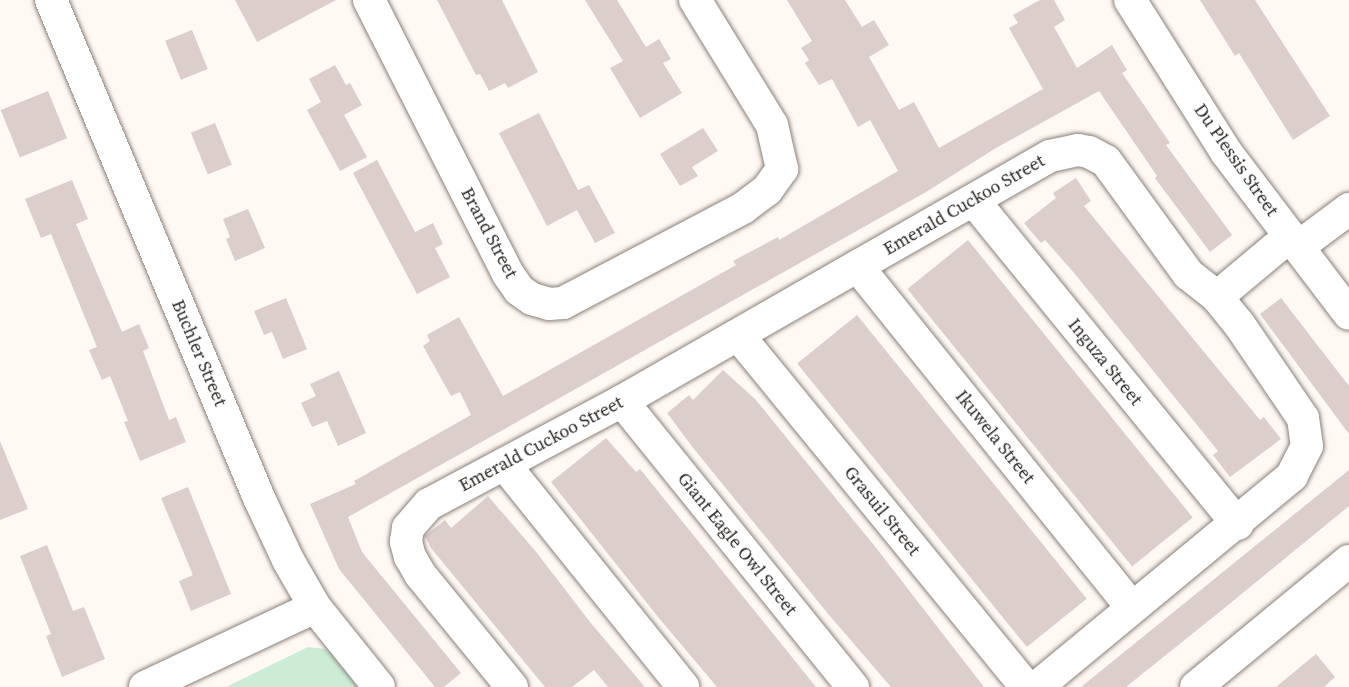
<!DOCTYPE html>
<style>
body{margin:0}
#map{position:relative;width:1349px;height:687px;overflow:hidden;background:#fff8f3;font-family:"Source Serif 4",serif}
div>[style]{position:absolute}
.green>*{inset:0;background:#ccecd5}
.building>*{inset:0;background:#dbcecb;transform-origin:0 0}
.roads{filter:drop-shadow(0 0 2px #8b817a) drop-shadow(0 0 2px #8b817a)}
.minor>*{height:32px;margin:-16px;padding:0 16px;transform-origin:16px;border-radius:16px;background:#fff}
span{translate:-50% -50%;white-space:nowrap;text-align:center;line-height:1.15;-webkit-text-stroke:5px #fff;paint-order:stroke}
.street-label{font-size:18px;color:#2a2623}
</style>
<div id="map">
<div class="green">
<i style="clip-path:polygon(308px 647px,325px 649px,339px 658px,361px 687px,226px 687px)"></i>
</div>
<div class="building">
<i style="clip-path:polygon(235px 0,336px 0,257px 42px)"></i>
<i style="clip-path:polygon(437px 0,502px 0,538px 72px,508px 88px,505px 83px,489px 91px,480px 74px,476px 75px)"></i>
<i style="clip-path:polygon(585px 0,617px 0,646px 47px,659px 39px,671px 59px,663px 63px,682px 93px,640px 118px,610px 68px,623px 61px)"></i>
<i style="clip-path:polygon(787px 0,845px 0,862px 27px,874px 20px,889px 45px,869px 57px,899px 110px,914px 102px,939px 148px,1043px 89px,1009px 28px,1018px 23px,1013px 15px,1040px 0,1054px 0,1065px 20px,1054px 27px,1077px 68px,1112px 45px,1127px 70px,1122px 73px,1170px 143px,1166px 145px,1232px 235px,1210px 252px,1155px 178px,1157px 176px,1099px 91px,996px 148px,926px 192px,348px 517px,362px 552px,461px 673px,444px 687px,435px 687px,339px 569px,310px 504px,356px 484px,354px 481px,471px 415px,460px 392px,451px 396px,423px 346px,430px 341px,427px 335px,459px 317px,503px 396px,736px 265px,733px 261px,778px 237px,779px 240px,898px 171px,870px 120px,858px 127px,832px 79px,819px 85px,805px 63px,809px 60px,801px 48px,812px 41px)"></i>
<i style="clip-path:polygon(1200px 0,1255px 0,1330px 116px,1293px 140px,1239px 53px,1235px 56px)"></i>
<i style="left:192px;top:30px;width:42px;height:29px;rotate:68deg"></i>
<i style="clip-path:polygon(335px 65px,346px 85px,350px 83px,362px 105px,344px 115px,367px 157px,340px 171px,307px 110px,321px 102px,309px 79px)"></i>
<i style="left:48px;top:91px;width:51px;height:51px;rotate:68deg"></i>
<i style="clip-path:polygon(539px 113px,578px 190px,589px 185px,615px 233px,595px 243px,577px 210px,547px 226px,499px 133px)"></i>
<i style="left:215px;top:123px;width:45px;height:26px;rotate:68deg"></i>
<i style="clip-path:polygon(703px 128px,718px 151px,692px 167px,698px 176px,680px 186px,660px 154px)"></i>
<i style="clip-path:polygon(377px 160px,415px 232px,433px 223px,443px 244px,435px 248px,450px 277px,417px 294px,353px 173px)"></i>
<i style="clip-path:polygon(1076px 178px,1091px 201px,1084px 206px,1260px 420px,1264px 417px,1281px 439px,1230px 477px,1213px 455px,1218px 451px,1075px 274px,1045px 240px,1041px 243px,1024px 223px,1056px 198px,1053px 193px)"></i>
<i style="clip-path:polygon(72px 180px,88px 219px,76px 224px,122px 332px,139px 324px,149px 348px,143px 351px,169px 420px,176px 417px,186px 442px,140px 461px,124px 422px,128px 421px,110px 376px,102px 380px,89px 350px,97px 347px,51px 234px,41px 238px,25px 199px)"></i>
<i style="clip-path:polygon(248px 209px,265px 248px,235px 261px,226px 239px,230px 237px,223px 219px)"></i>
<i style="left:968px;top:240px;width:357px;height:78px;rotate:51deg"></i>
<i style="clip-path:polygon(286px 298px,307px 349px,283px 359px,272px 332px,264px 335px,254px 311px)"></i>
<i style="clip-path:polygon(1281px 298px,1349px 386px,1349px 434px,1260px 314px)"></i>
<i style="left:857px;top:315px;width:365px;height:77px;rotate:51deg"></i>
<i style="clip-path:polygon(723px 370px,755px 399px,877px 549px,984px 687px,891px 687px,829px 615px,694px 449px,667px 413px,689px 395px,693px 400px)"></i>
<i style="clip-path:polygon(339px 371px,366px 433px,338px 446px,327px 421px,312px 427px,301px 403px,316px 396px,310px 384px)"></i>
<i style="clip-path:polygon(606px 438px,636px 472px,640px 469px,816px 687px,717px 687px,658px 617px,551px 482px)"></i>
<i style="clip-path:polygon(0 441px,28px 509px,0 520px)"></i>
<i style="clip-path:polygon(1349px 470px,1349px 506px,1222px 610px,1126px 687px,1081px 687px)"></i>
<i style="clip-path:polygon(188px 487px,231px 594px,191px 611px,179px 581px,193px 575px,161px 498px)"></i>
<i style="clip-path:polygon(488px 496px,537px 553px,590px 622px,645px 687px,608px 687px,594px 670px,572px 687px,545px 687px,431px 548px,425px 536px,445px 520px,451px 528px)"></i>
<i style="clip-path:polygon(47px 545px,73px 611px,84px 607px,105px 659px,62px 677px,46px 636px,51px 634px,20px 556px)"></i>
<i style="clip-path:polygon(1316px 654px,1335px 677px,1324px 687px,1276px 687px)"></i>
</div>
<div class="roads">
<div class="minor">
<i style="left:51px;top:0;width:540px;rotate:67.33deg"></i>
<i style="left:259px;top:498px;width:68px;rotate:64.9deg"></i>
<i style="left:288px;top:560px;width:54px;rotate:60.1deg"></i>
<i style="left:315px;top:607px;width:102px;rotate:51.3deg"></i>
<i style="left:369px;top:0;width:307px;rotate:63.1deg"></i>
<i style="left:508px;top:274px;width:19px;rotate:55deg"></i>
<i style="left:519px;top:290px;width:16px;rotate:35deg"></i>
<i style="left:532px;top:299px;width:18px;rotate:16deg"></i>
<i style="left:549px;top:304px;width:14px;rotate:-4deg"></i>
<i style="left:563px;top:303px;width:204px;rotate:-27.8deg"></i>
<i style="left:743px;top:208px;width:30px;rotate:-37deg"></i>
<i style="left:767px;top:190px;width:26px;rotate:-54deg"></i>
<i style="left:782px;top:169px;width:45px;rotate:-102.8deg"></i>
<i style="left:772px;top:125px;width:147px;rotate:-121.6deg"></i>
<i style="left:1130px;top:0;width:180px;rotate:57.7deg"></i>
<i style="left:1226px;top:152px;width:203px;rotate:52.8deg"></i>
<i style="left:974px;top:201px;width:417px;rotate:50.8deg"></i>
<i style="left:1298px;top:247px;width:64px;rotate:-36.7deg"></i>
<i style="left:858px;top:267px;width:436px;rotate:51.2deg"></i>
<i style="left:1217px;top:297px;width:95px;rotate:-39.9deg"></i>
<i style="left:738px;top:335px;width:455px;rotate:50.7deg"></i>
<i style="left:622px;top:401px;width:368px;rotate:51.1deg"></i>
<i style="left:504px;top:464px;width:286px;rotate:51.2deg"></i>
<i style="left:145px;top:687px;width:188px;rotate:-25.2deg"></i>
<i style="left:512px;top:687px;width:146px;rotate:-129.2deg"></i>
<i style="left:420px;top:574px;width:20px;rotate:-120deg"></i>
<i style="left:410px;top:557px;width:16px;rotate:-105deg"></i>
<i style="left:406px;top:542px;width:14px;rotate:-82deg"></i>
<i style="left:408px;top:528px;width:32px;rotate:-49deg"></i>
<i style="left:429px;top:504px;width:219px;rotate:-28.1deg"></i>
<i style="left:622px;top:401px;width:493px;rotate:-29.8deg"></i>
<i style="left:1050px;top:156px;width:29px;rotate:-12deg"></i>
<i style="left:1078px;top:150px;width:11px;rotate:10deg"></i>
<i style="left:1089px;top:152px;width:19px;rotate:28deg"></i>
<i style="left:1106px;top:161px;width:140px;rotate:54deg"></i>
<i style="left:1188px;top:274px;width:37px;rotate:38deg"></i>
<i style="left:1217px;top:297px;width:35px;rotate:51deg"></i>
<i style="left:1239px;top:324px;width:114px;rotate:55.8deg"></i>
<i style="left:1303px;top:418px;width:28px;rotate:82deg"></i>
<i style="left:1307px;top:446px;width:34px;rotate:117deg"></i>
<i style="left:1292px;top:476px;width:331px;rotate:140.4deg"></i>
<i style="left:1196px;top:687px;width:198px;rotate:-39.5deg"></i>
</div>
</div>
<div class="street-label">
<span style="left:1236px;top:160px;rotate:55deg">Du Plessis Street</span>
<span style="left:964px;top:205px;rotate:-30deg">Emerald Cuckoo Street</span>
<span style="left:489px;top:233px;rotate:62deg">Brand Street</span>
<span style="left:199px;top:353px;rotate:67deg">Buchler Street</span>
<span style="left:1105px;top:362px;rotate:51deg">Inguza Street</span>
<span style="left:995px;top:437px;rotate:51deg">Ikuwela Street</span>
<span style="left:541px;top:444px;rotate:-28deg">Emerald Cuckoo Street</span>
<span style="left:882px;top:511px;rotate:51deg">Grasuil Street</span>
<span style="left:737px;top:544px;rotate:51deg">Giant Eagle Owl Street</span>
</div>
</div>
